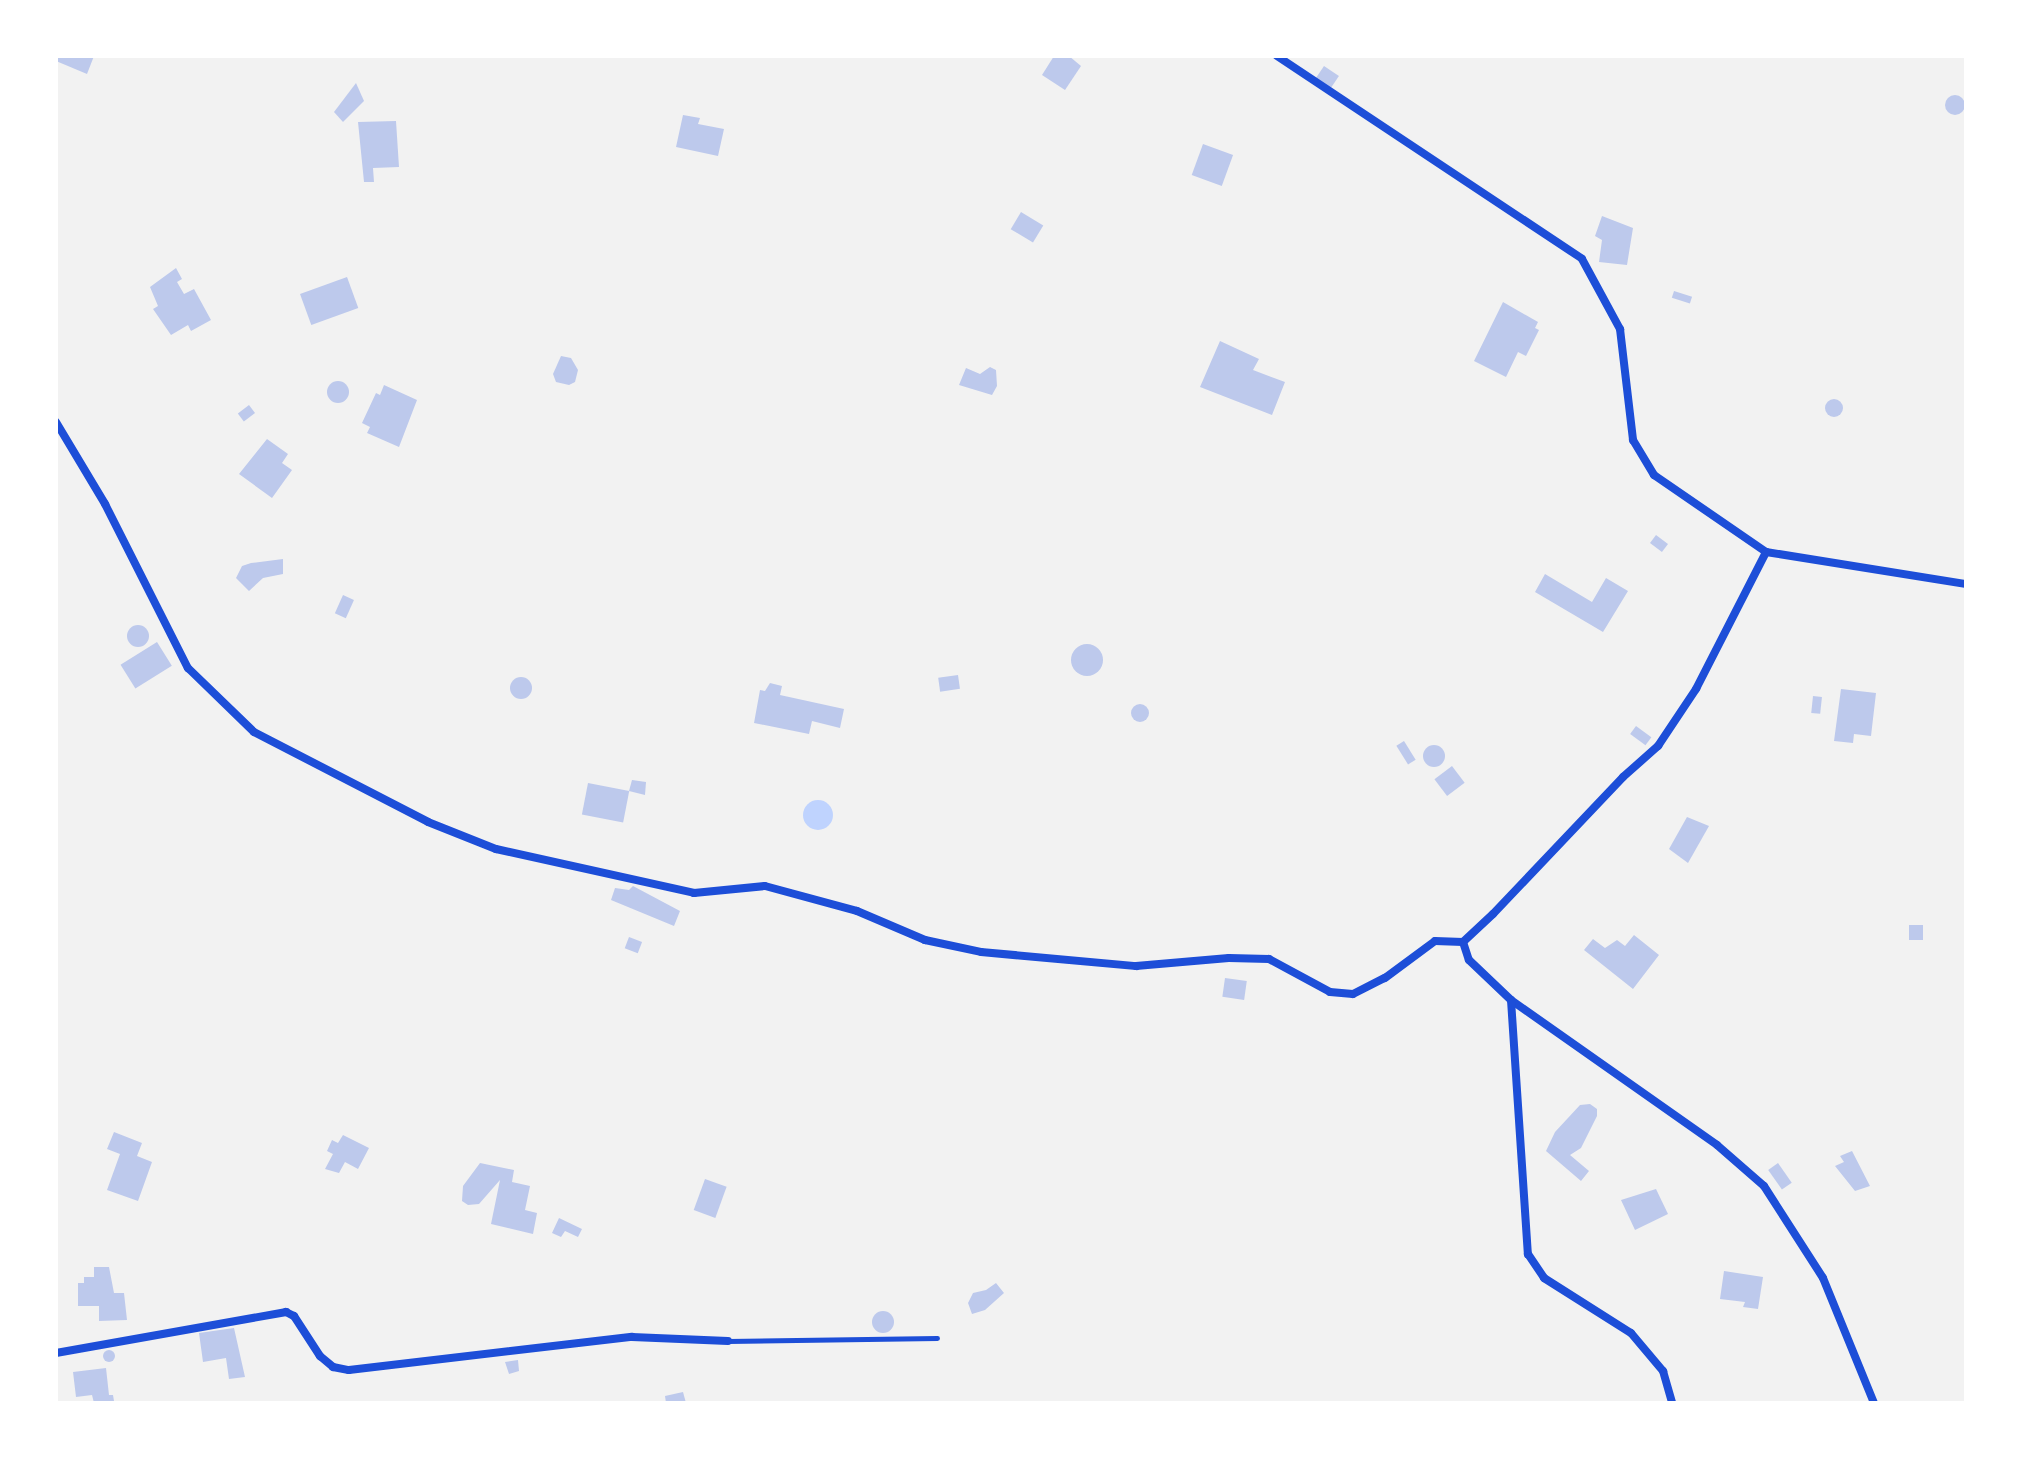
<!DOCTYPE html>
<style>
body{margin:0}
#map{position:relative;width:2022px;height:1459px;overflow:hidden;background:#f2f2f2;font-family:Helvetica,sans-serif}
div>[style]{position:absolute}
.water>*{inset:0;background:#bfd3fe}
.round{border-radius:50%}
.building>*{inset:0;background:#bdc9ec;transform-origin:0 0}
.service>*{height:5px;margin:-2.5px;padding:0 2.5px;transform-origin:2.5px;border-radius:2.5px;background:#1d4ed8}
.minor>*{height:8px;margin:-4px;padding:0 4px;transform-origin:4px;border-radius:4px;background:#1d4ed8}
span{translate:-50% -50%;white-space:nowrap;text-align:center;line-height:1.15;-webkit-text-stroke:8px #fff;paint-order:stroke}
.frame{position:absolute;inset:0;border:58px solid #fff;pointer-events:none}
</style>
<div id="map">
<div class="water">
<i class="round" style="left:803px;top:800px;width:30px;height:30px"></i>
</div>
<div class="building">
<i style="clip-path:polygon(56px 56px,94px 56px,87px 74px,56px 61px)"></i>
<i style="clip-path:polygon(1054px 56px,1069px 56px,1081px 66px,1065px 90px,1042px 75px)"></i>
<i style="left:1324px;top:66px;width:18px;height:15px;rotate:34deg"></i>
<i style="clip-path:polygon(356px 83px,364px 101px,343px 122px,334px 112px)"></i>
<i class="round" style="left:1945px;top:95px;width:20px;height:20px"></i>
<i style="clip-path:polygon(683px 115px,700px 118px,698px 124px,724px 129px,718px 156px,676px 147px)"></i>
<i style="clip-path:polygon(396px 121px,399px 167px,373px 168px,374px 182px,364px 182px,358px 122px)"></i>
<i style="left:1203px;top:144px;width:32px;height:33px;rotate:20deg"></i>
<i style="left:1021px;top:212px;width:26px;height:20px;rotate:31deg"></i>
<i style="clip-path:polygon(1602px 216px,1633px 228px,1627px 265px,1599px 262px,1602px 240px,1595px 236px)"></i>
<i style="clip-path:polygon(176px 268px,182px 279px,177px 282px,184px 294px,194px 289px,211px 320px,191px 331px,188px 325px,171px 335px,153px 309px,158px 306px,150px 287px)"></i>
<i style="left:347px;top:277px;width:33px;height:50px;rotate:70deg"></i>
<i style="left:1674px;top:291px;width:19px;height:7px;rotate:18deg"></i>
<i style="clip-path:polygon(1503px 302px,1538px 322px,1535px 328px,1539px 330px,1526px 356px,1518px 352px,1506px 377px,1474px 361px)"></i>
<i style="clip-path:polygon(1220px 341px,1259px 359px,1253px 370px,1285px 382px,1272px 415px,1200px 387px)"></i>
<i style="clip-path:polygon(561px 356px,571px 358px,578px 370px,575px 382px,569px 385px,556px 382px,553px 374px)"></i>
<i style="clip-path:polygon(990px 367px,996px 370px,997px 386px,992px 395px,959px 385px,966px 368px,980px 374px)"></i>
<i class="round" style="left:327px;top:381px;width:22px;height:22px"></i>
<i style="clip-path:polygon(384px 385px,417px 400px,399px 447px,367px 433px,370px 427px,362px 423px,376px 393px,380px 395px)"></i>
<i class="round" style="left:1825px;top:399px;width:18px;height:18px"></i>
<i style="left:249px;top:405px;width:10px;height:14px;rotate:53deg"></i>
<i style="clip-path:polygon(267px 439px,288px 454px,282px 463px,292px 470px,272px 498px,239px 474px)"></i>
<i style="left:1656px;top:535px;width:15px;height:10px;rotate:37deg"></i>
<i style="clip-path:polygon(283px 559px,283px 574px,263px 578px,249px 591px,236px 578px,242px 566px,251px 563px)"></i>
<i style="clip-path:polygon(1545px 574px,1592px 602px,1606px 578px,1628px 591px,1603px 632px,1535px 592px)"></i>
<i style="left:343px;top:595px;width:12px;height:20px;rotate:24deg"></i>
<i class="round" style="left:127px;top:625px;width:22px;height:22px"></i>
<i style="left:157px;top:642px;width:28px;height:43px;rotate:58deg"></i>
<i class="round" style="left:1071px;top:644px;width:32px;height:32px"></i>
<i style="left:958px;top:675px;width:14px;height:20px;rotate:82deg"></i>
<i class="round" style="left:510px;top:677px;width:22px;height:22px"></i>
<i style="clip-path:polygon(770px 683px,782px 686px,780px 695px,844px 709px,840px 728px,812px 721px,809px 734px,754px 723px,760px 690px,765px 691px)"></i>
<i style="clip-path:polygon(1841px 689px,1876px 693px,1871px 736px,1854px 734px,1853px 743px,1834px 741px)"></i>
<i style="left:1813px;top:696px;width:9px;height:17px;rotate:6deg"></i>
<i class="round" style="left:1131px;top:704px;width:18px;height:18px"></i>
<i style="left:1636px;top:726px;width:19px;height:10px;rotate:36deg"></i>
<i style="left:1404px;top:741px;width:22px;height:9px;rotate:58deg"></i>
<i class="round" style="left:1423px;top:745px;width:22px;height:22px"></i>
<i style="left:1452px;top:766px;width:21px;height:22px;rotate:53deg"></i>
<i style="clip-path:polygon(632px 780px,646px 782px,645px 795px,629px 791px)"></i>
<i style="left:588px;top:783px;width:42px;height:32px;rotate:11deg"></i>
<i style="clip-path:polygon(1687px 817px,1709px 826px,1688px 863px,1669px 849px)"></i>
<i style="clip-path:polygon(633px 886px,680px 911px,674px 926px,611px 900px,615px 888px,629px 890px)"></i>
<i style="left:1909px;top:925px;width:14px;height:15px"></i>
<i style="clip-path:polygon(1634px 935px,1659px 955px,1633px 989px,1584px 950px,1593px 939px,1605px 948px,1617px 940px,1625px 946px)"></i>
<i style="left:629px;top:937px;width:14px;height:12px;rotate:21deg"></i>
<i style="left:1225px;top:978px;width:22px;height:19px;rotate:8deg"></i>
<i style="clip-path:polygon(1590px 1104px,1597px 1109px,1597px 1116px,1581px 1148px,1570px 1155px,1589px 1171px,1581px 1181px,1546px 1151px,1555px 1132px,1580px 1105px)"></i>
<i style="clip-path:polygon(114px 1132px,142px 1143px,137px 1156px,152px 1162px,138px 1201px,107px 1190px,120px 1154px,107px 1149px)"></i>
<i style="clip-path:polygon(343px 1135px,369px 1148px,358px 1169px,345px 1162px,339px 1173px,325px 1169px,333px 1154px,327px 1151px,332px 1140px,338px 1143px)"></i>
<i style="clip-path:polygon(1852px 1151px,1870px 1186px,1855px 1191px,1835px 1166px,1844px 1162px,1840px 1156px)"></i>
<i style="clip-path:polygon(480px 1163px,514px 1170px,512px 1182px,530px 1186px,525px 1210px,537px 1213px,533px 1234px,491px 1224px,500px 1180px,479px 1204px,468px 1205px,462px 1201px,463px 1186px)"></i>
<i style="left:1778px;top:1163px;width:24px;height:12px;rotate:55deg"></i>
<i style="left:705px;top:1179px;width:23px;height:33px;rotate:20deg"></i>
<i style="clip-path:polygon(1656px 1189px,1668px 1214px,1635px 1230px,1621px 1200px)"></i>
<i style="clip-path:polygon(559px 1218px,582px 1229px,578px 1237px,565px 1231px,561px 1237px,552px 1233px)"></i>
<i style="clip-path:polygon(94px 1267px,109px 1267px,114px 1293px,124px 1293px,127px 1320px,99px 1321px,99px 1306px,78px 1306px,78px 1283px,84px 1283px,84px 1277px,94px 1277px)"></i>
<i style="clip-path:polygon(1724px 1271px,1763px 1277px,1758px 1309px,1743px 1307px,1745px 1302px,1720px 1299px)"></i>
<i style="clip-path:polygon(996px 1283px,1004px 1293px,985px 1310px,972px 1314px,968px 1303px,973px 1293px,986px 1290px)"></i>
<i class="round" style="left:872px;top:1311px;width:22px;height:22px"></i>
<i style="clip-path:polygon(234px 1328px,245px 1377px,229px 1379px,226px 1358px,203px 1362px,199px 1333px)"></i>
<i class="round" style="left:103px;top:1350px;width:12px;height:12px"></i>
<i style="clip-path:polygon(518px 1360px,519px 1371px,509px 1374px,505px 1362px)"></i>
<i style="clip-path:polygon(106px 1368px,109px 1395px,113px 1395px,114px 1401px,94px 1403px,92px 1395px,76px 1397px,73px 1372px)"></i>
<i style="clip-path:polygon(683px 1392px,686px 1403px,666px 1403px,665px 1396px)"></i>
</div>
<div class="service">
<i style="left:728px;top:1341px;width:209px;rotate:-0.8deg"></i>
</div>
<div class="minor">
<i style="left:1277px;top:56px;width:366px;rotate:33.6deg"></i>
<i style="left:1582px;top:259px;width:80px;rotate:61.5deg"></i>
<i style="left:1620px;top:329px;width:112px;rotate:83.3deg"></i>
<i style="left:1633px;top:440px;width:41px;rotate:59deg"></i>
<i style="left:1654px;top:475px;width:136px;rotate:34.5deg"></i>
<i style="left:1766px;top:552px;width:203px;rotate:9.1deg"></i>
<i style="left:56px;top:422px;width:96px;rotate:59.1deg"></i>
<i style="left:105px;top:504px;width:184px;rotate:63.2deg"></i>
<i style="left:188px;top:668px;width:92px;rotate:44.1deg"></i>
<i style="left:254px;top:732px;width:196px;rotate:27.3deg"></i>
<i style="left:428px;top:822px;width:73px;rotate:21.7deg"></i>
<i style="left:496px;top:849px;width:203px;rotate:12.5deg"></i>
<i style="left:694px;top:893px;width:71px;rotate:-5.6deg"></i>
<i style="left:765px;top:886px;width:95px;rotate:15.2deg"></i>
<i style="left:857px;top:911px;width:74px;rotate:23.1deg"></i>
<i style="left:925px;top:940px;width:57px;rotate:12.1deg"></i>
<i style="left:981px;top:952px;width:156px;rotate:5.2deg"></i>
<i style="left:1136px;top:966px;width:93px;rotate:-4.9deg"></i>
<i style="left:1229px;top:958px;width:40px;rotate:1.4deg"></i>
<i style="left:1269px;top:959px;width:69px;rotate:28.4deg"></i>
<i style="left:1330px;top:992px;width:23px;rotate:5deg"></i>
<i style="left:1353px;top:994px;width:36px;rotate:-27deg"></i>
<i style="left:1385px;top:978px;width:62px;rotate:-36.5deg"></i>
<i style="left:1435px;top:941px;width:28px;rotate:2deg"></i>
<i style="left:1463px;top:942px;width:41px;rotate:-43deg"></i>
<i style="left:1493px;top:914px;width:189px;rotate:-46.5deg"></i>
<i style="left:1623px;top:777px;width:47px;rotate:-41.5deg"></i>
<i style="left:1658px;top:746px;width:69px;rotate:-56.3deg"></i>
<i style="left:1696px;top:689px;width:154px;rotate:-62.9deg"></i>
<i style="left:1463px;top:942px;width:19px;rotate:72deg"></i>
<i style="left:1469px;top:960px;width:58px;rotate:43.6deg"></i>
<i style="left:1511px;top:1000px;width:252px;rotate:35.1deg"></i>
<i style="left:1717px;top:1145px;width:62px;rotate:41.1deg"></i>
<i style="left:1764px;top:1186px;width:109px;rotate:57.3deg"></i>
<i style="left:1823px;top:1278px;width:135px;rotate:67.8deg"></i>
<i style="left:1511px;top:1000px;width:255px;rotate:86.2deg"></i>
<i style="left:1528px;top:1254px;width:29px;rotate:56deg"></i>
<i style="left:1544px;top:1278px;width:103px;rotate:32.3deg"></i>
<i style="left:1631px;top:1333px;width:50px;rotate:49.9deg"></i>
<i style="left:1663px;top:1371px;width:33px;rotate:74deg"></i>
<i style="left:56px;top:1353px;width:234px;rotate:-10.1deg"></i>
<i style="left:286px;top:1312px;width:9px;rotate:27deg"></i>
<i style="left:294px;top:1316px;width:48px;rotate:57deg"></i>
<i style="left:320px;top:1356px;width:17px;rotate:40deg"></i>
<i style="left:333px;top:1367px;width:16px;rotate:11deg"></i>
<i style="left:349px;top:1370px;width:285px;rotate:-6.7deg"></i>
<i style="left:632px;top:1337px;width:96px;rotate:2.4deg"></i>
</div>
<div class="frame"></div>
</div>
